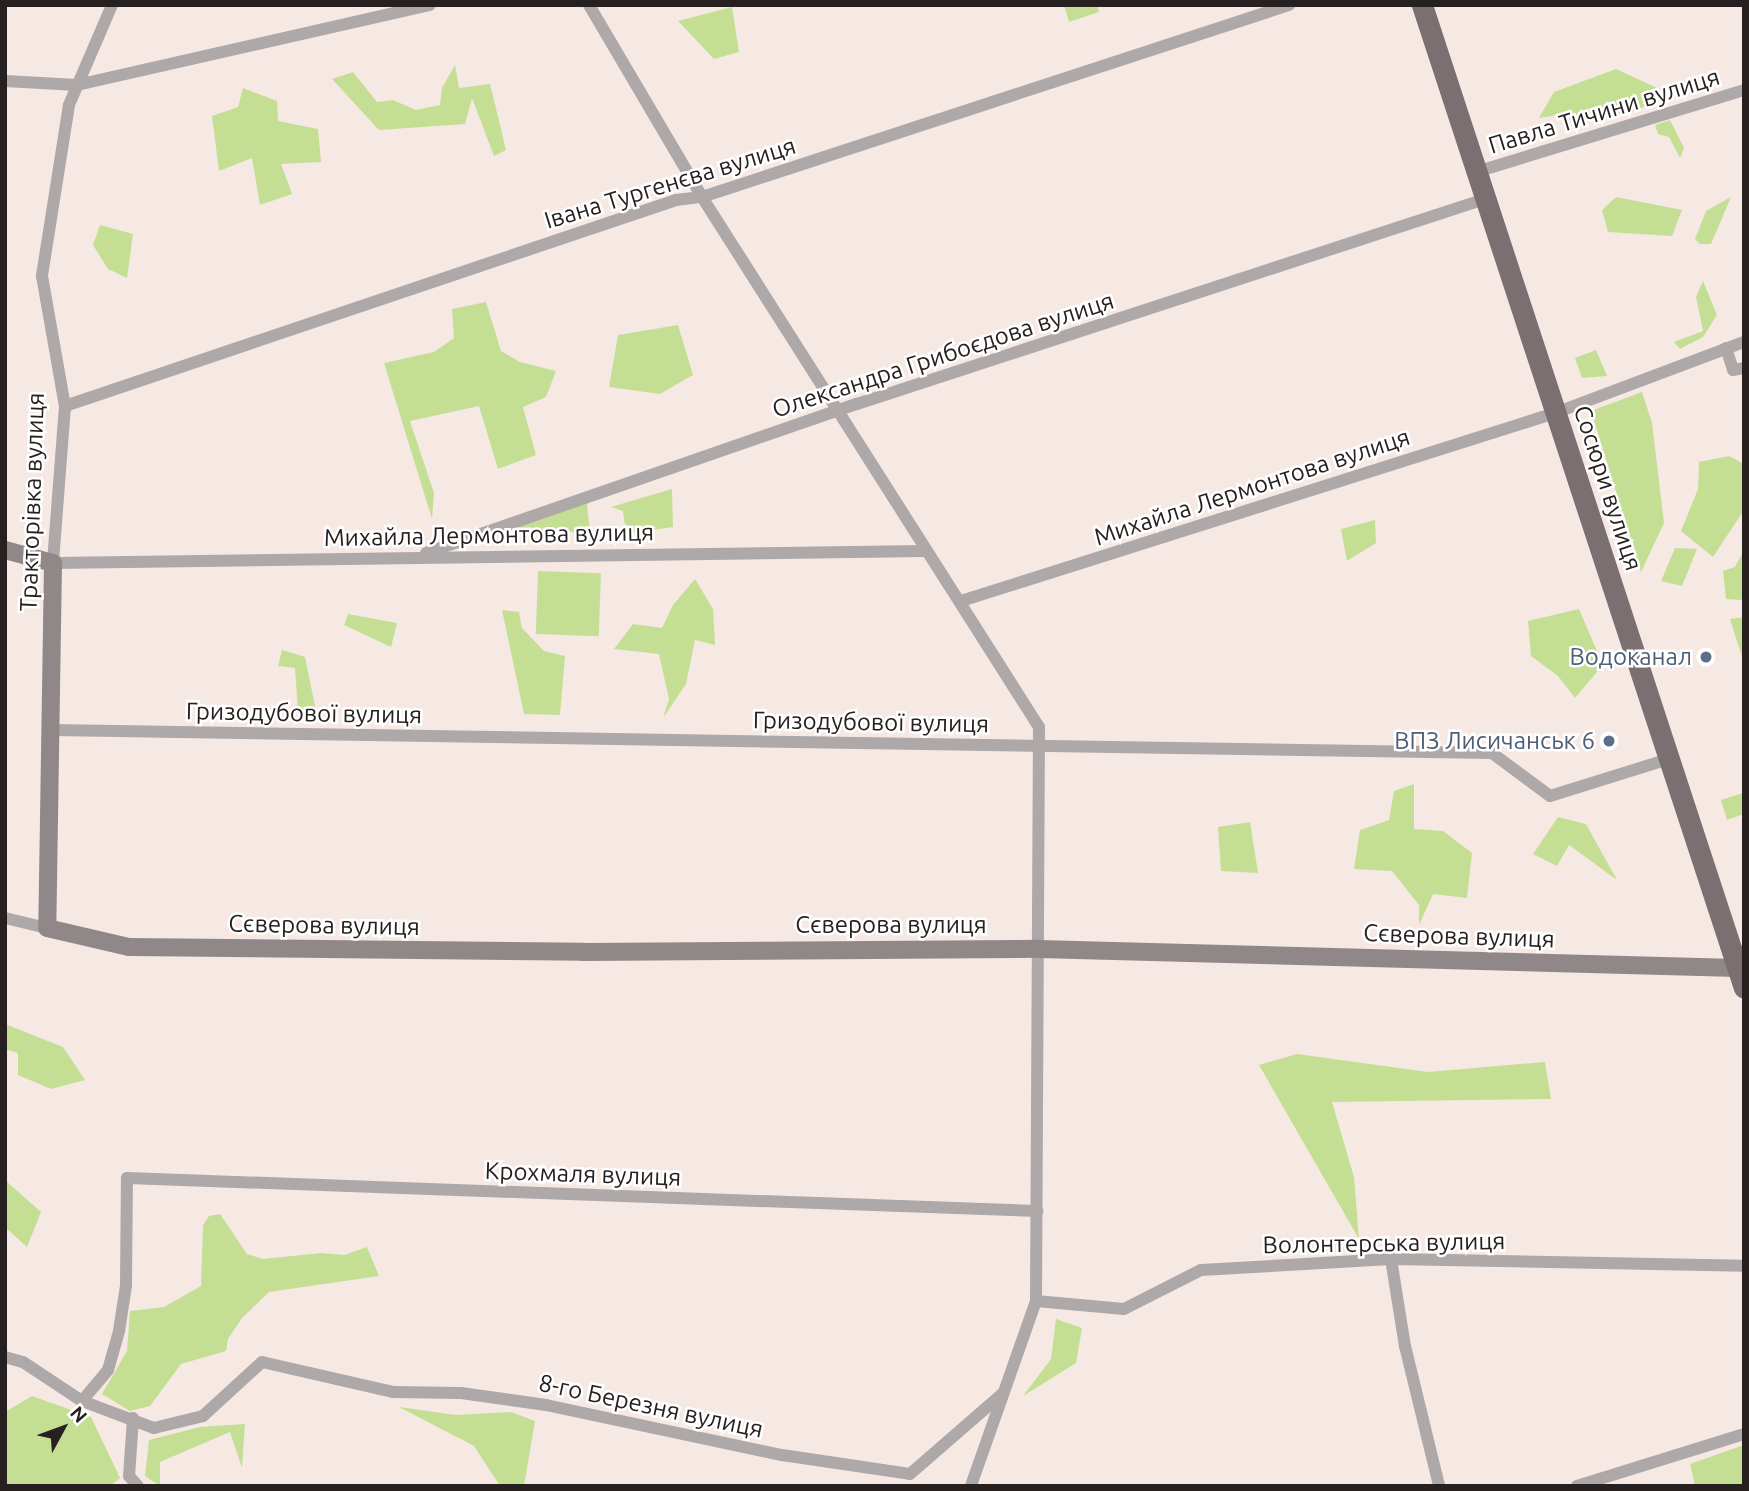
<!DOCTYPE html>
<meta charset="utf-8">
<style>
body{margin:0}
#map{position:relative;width:1749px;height:1491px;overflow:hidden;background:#f6e9e4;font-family:Ubuntu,sans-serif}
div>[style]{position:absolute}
.green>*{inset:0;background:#c4df93;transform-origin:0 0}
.street>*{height:12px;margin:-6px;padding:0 6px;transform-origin:6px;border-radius:6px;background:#aea8a9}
.secondary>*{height:18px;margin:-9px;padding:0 9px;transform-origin:9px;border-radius:9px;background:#908888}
.primary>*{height:21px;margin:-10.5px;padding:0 10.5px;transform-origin:10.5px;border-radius:10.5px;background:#7a7071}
.dots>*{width:19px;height:19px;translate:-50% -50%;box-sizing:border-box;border:4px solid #fff;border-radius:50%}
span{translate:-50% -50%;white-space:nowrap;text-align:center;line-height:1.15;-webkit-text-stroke:5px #fff;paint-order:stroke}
.street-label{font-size:24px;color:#262120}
.service-label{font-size:24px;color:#4e5e75}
.right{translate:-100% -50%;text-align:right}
.frame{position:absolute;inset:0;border:7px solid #262120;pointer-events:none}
.north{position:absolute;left:28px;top:1393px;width:70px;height:70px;-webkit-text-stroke:5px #fff;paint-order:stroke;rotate:49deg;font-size:19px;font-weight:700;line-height:28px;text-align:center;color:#262120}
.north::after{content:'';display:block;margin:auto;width:24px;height:32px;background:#262120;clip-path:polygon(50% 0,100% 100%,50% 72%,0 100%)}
</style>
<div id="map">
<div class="green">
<i style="clip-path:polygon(1064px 5px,1097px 5px,1099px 12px,1069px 22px)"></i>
<i style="clip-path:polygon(732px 7px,739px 52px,714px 59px,678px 21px)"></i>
<i style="clip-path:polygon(455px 65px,459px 88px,490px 84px,506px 150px,494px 156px,472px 98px,465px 124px,379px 130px,332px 79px,353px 72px,377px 102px,393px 100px,416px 110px,440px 105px,442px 88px)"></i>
<i style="clip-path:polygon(1616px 69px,1657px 88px,1660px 100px,1627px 114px,1595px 111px,1569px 121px,1570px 113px,1539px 118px,1554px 92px)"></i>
<i style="clip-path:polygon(243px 88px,277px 101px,278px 121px,318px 129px,321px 162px,281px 164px,292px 194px,260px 205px,252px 158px,219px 171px,212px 116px,238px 107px)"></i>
<i style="clip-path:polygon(1670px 120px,1684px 148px,1680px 158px,1669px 137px,1658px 134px,1655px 125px)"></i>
<i style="clip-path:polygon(1616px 197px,1682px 210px,1672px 236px,1608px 232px,1602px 210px)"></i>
<i style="clip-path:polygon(1731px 197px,1711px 244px,1700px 244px,1695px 239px,1706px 211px)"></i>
<i style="clip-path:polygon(100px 225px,133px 234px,127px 278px,108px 269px,93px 245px)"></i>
<i style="clip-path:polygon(1703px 281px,1717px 315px,1703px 337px,1680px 349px,1674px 342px,1703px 331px,1696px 297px)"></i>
<i style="clip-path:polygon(486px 302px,501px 351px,520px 362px,556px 371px,546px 397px,523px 407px,536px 455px,498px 469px,479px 406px,410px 421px,434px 493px,432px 519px,384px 363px,434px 352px,454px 338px,452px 309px)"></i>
<i style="clip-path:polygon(678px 325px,693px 375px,660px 394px,609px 387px,618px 335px)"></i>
<i style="clip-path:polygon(1596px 350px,1607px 376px,1582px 378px,1575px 358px)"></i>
<i style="clip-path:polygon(1642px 392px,1652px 423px,1664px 523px,1641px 572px,1591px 411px)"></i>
<i style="clip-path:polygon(1729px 456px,1744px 464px,1744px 510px,1713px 557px,1681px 531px,1698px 489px,1699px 462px)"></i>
<i style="clip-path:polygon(672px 489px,673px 527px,626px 534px,623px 511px,611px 507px)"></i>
<i style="clip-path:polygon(587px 503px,590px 533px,516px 528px)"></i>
<i style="clip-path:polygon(1375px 520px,1376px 543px,1347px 561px,1341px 529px)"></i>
<i style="clip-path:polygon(1675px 548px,1697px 549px,1682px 586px,1661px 581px)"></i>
<i style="clip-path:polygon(1744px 550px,1742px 600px,1726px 599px,1723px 571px,1735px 567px)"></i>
<i style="left:538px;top:571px;width:63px;height:63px;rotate:2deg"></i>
<i style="clip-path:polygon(695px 579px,713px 609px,715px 645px,695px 640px,686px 684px,663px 718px,669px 699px,659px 654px,614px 649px,633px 624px,662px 628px,673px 605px)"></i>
<i style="clip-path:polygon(1579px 609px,1603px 665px,1575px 698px,1558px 676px,1531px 656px,1528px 621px)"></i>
<i style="clip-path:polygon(502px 610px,519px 612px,522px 628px,544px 651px,565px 656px,560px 715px,524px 714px)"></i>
<i style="clip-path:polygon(348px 614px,397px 623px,391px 647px,344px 625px)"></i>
<i style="clip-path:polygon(1744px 617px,1744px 663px,1730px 619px)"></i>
<i style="clip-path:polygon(282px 650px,305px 657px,316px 711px,298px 712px,295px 668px,278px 666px)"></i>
<i style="clip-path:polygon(1414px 784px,1414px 829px,1443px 831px,1472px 853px,1467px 898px,1433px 894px,1419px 925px,1419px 905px,1392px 871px,1354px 869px,1360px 830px,1389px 820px,1394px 791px)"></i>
<i style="clip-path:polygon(1743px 793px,1744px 814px,1727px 820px,1721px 800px)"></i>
<i style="clip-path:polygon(1558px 817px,1586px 824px,1617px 880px,1569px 845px,1557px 866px,1533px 854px)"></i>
<i style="clip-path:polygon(1250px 822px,1258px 873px,1221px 871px,1218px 827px)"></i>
<i style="clip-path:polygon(5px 1024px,63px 1047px,85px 1080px,51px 1089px,18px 1075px,18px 1053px,5px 1049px)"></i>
<i style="clip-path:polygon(1297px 1054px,1428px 1072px,1545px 1062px,1551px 1099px,1332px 1102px,1354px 1177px,1359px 1239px,1259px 1065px)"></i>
<i style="clip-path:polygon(5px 1180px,41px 1212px,27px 1247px,5px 1227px)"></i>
<i style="clip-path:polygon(220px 1214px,247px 1254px,263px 1259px,321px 1253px,344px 1255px,367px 1247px,379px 1276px,269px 1292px,242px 1318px,228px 1339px,226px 1351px,181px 1364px,150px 1406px,130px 1411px,102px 1394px,127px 1351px,130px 1311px,164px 1307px,201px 1286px,203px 1225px,209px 1216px)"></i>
<i style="clip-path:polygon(1056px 1319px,1082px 1328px,1076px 1363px,1023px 1396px,1051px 1359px)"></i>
<i style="clip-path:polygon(32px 1396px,91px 1417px,120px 1478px,110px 1486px,5px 1486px,5px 1412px)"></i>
<i style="clip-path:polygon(399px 1407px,456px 1415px,511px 1412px,535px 1421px,524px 1486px,500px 1486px,474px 1446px)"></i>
<i style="clip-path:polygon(245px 1424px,242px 1468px,230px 1432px,160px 1462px,160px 1486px,145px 1476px,149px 1440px,200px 1427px)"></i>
<i style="clip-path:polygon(1744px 1445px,1744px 1486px,1695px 1486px,1690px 1464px)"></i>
</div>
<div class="street">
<i style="left:112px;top:5px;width:109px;rotate:113.3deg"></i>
<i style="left:69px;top:105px;width:173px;rotate:99deg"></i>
<i style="left:42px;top:276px;width:132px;rotate:80deg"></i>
<i style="left:65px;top:406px;width:157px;rotate:94.4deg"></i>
<i style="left:53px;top:563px;width:872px;rotate:-0.79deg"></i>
<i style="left:589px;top:5px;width:223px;rotate:59.5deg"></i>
<i style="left:702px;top:197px;width:628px;rotate:57.55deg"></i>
<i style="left:1039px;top:727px;width:574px;rotate:90.3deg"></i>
<i style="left:1036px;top:1301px;width:196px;rotate:109.4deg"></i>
<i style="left:5px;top:81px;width:72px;rotate:3.2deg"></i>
<i style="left:77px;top:85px;width:362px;rotate:-12.8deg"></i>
<i style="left:1476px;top:172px;width:280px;rotate:-17deg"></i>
<i style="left:1726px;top:348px;width:23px;rotate:72deg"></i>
<i style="left:1733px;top:370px;width:11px;rotate:-10deg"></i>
<i style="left:65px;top:406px;width:645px;rotate:-18.63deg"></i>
<i style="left:676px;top:200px;width:26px;rotate:-7deg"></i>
<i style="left:702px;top:197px;width:618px;rotate:-18.11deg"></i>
<i style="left:426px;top:553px;width:456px;rotate:-19.1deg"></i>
<i style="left:857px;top:404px;width:661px;rotate:-18.08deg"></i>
<i style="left:961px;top:601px;width:623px;rotate:-17.56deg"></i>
<i style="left:1555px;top:413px;width:202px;rotate:-20.6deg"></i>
<i style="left:53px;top:730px;width:1439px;rotate:0.92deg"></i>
<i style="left:1492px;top:753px;width:72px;rotate:36.6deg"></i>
<i style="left:1550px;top:796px;width:125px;rotate:-17.3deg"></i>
<i style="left:5px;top:918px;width:43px;rotate:13.4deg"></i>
<i style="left:1391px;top:1259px;width:88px;rotate:80.9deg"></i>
<i style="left:1405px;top:1346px;width:144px;rotate:76.3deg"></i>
<i style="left:1036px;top:1301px;width:88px;rotate:5.2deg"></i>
<i style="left:1124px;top:1309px;width:86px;rotate:-26.9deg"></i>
<i style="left:1201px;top:1270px;width:190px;rotate:-3.3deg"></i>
<i style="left:1391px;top:1259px;width:353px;rotate:1.1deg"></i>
<i style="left:5px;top:1357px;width:19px;rotate:16deg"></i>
<i style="left:23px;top:1362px;width:71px;rotate:33.5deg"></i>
<i style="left:82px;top:1401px;width:77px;rotate:20.6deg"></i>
<i style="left:154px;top:1428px;width:50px;rotate:-13.8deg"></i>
<i style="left:203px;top:1416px;width:80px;rotate:-42.5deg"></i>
<i style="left:262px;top:1362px;width:134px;rotate:12.9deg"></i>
<i style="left:393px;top:1392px;width:68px;rotate:0.8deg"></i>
<i style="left:461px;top:1393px;width:86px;rotate:8deg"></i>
<i style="left:546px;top:1405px;width:241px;rotate:12deg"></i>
<i style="left:782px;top:1455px;width:129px;rotate:8.4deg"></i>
<i style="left:910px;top:1474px;width:122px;rotate:-41deg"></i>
<i style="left:82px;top:1401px;width:40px;rotate:-50deg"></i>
<i style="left:108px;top:1370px;width:41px;rotate:-74.2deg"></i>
<i style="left:119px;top:1331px;width:46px;rotate:-81.2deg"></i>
<i style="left:126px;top:1286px;width:108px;rotate:-89.5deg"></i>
<i style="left:127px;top:1178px;width:911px;rotate:2.08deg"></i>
<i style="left:133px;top:1418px;width:58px;rotate:93.9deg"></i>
<i style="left:129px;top:1476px;width:13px;rotate:48deg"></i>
<i style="left:1577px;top:1486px;width:175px;rotate:-17.3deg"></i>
</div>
<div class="secondary">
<i style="left:5px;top:550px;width:50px;rotate:15.2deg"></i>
<i style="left:53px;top:563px;width:365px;rotate:90.9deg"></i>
<i style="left:47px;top:928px;width:84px;rotate:13deg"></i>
<i style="left:129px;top:947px;width:454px;rotate:0.6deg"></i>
<i style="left:583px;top:952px;width:456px;rotate:-0.4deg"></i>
<i style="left:1039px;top:949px;width:698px;rotate:1.56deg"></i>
</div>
<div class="primary">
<i style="left:1422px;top:5px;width:1034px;rotate:71.86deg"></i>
</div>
<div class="dots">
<i style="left:1706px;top:657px;background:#5c6f8a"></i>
<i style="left:1609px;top:741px;background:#5c6f8a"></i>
</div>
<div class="street-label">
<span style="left:1604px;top:111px;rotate:-17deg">Павла Тичини вулиця</span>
<span style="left:670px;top:183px;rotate:-17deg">Івана Тургенєва вулиця</span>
<span style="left:943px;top:355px;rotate:-18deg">Олександра Грибоєдова вулиця</span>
<span style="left:1252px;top:487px;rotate:-18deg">Михайла Лермонтова вулиця</span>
<span style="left:1608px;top:488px;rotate:72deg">Сосюри вулиця</span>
<span style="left:32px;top:502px;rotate:-88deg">Тракторівка вулиця</span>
<span style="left:489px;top:535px;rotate:-1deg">Михайла Лермонтова вулиця</span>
<span style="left:304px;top:713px;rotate:1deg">Гризодубової вулиця</span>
<span style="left:871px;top:722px;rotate:1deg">Гризодубової вулиця</span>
<span style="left:324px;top:925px;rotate:1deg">Сєверова вулиця</span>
<span style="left:891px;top:925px">Сєверова вулиця</span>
<span style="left:1459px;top:936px;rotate:2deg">Сєверова вулиця</span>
<span style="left:583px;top:1174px;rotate:2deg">Крохмаля вулиця</span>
<span style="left:1384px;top:1243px;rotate:-1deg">Волонтерська вулиця</span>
<span style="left:651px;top:1406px;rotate:12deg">8-го Березня вулиця</span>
</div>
<div class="service-label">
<span class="right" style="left:1692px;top:657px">Водоканал</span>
<span class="right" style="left:1595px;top:741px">ВПЗ Лисичанськ 6</span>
</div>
<div class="frame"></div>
<div class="north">N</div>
</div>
